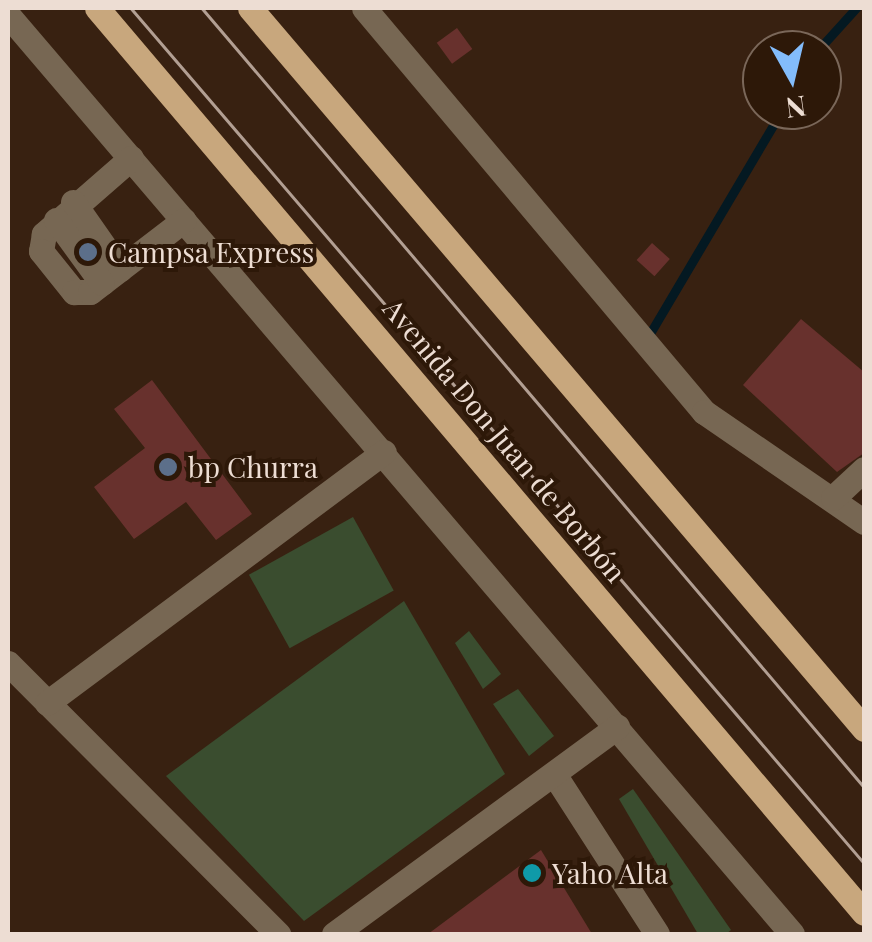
<!DOCTYPE html>
<meta charset="utf-8">
<style>
body{margin:0}
#map{position:relative;width:872px;height:942px;overflow:hidden;background:#382111;font-family:"Playfair Display",serif}
div>[style]{position:absolute}
.green>*{inset:0;background:#3a4d2f;transform-origin:0 0}
.stream>*{height:9px;margin:-4.5px;padding:0 4.5px;transform-origin:4.5px;border-radius:4.5px;background:#041922}
.building>*{inset:0;background:#68312d;transform-origin:0 0}
.minor>*{height:25px;margin:-12.5px;padding:0 12.5px;transform-origin:12.5px;border-radius:12.5px;background:#776753}
.major>*{height:25px;margin:-12.5px;padding:0 12.5px;transform-origin:12.5px;border-radius:12.5px;background:#c8a77d}
.tram>*{height:2.5px;margin:-1.25px;padding:0 1.25px;transform-origin:1.25px;border-radius:1.25px;background:#b29f93}
.dots>*{width:28px;height:28px;translate:-50% -50%;box-sizing:border-box;border:5px solid #2d1808;border-radius:50%}
span{translate:-50% -50%;white-space:nowrap;text-align:center;line-height:1.15;-webkit-text-stroke:8px #2d1808;paint-order:stroke}
.poi-label{font-size:28px;color:#edddd3}
.left{translate:0 -50%;text-align:left}
.street-label{font-size:28px;color:#edddd3}
.frame{position:absolute;inset:0;border:10px solid #edddd3;pointer-events:none}
.north{position:absolute;left:742px;top:30px;width:100px;height:100px;box-sizing:border-box;background:#2d1808;border:2px solid #7a6759;border-radius:50%;rotate:172deg;font-size:28px;font-weight:700;line-height:40px;text-align:center;color:#edddd3}
.north::after{content:'';display:block;margin:auto;width:35px;height:45px;background:#83bcfb;clip-path:polygon(50% 0,100% 100%,50% 72%,0 100%)}
</style>
<div id="map">
<div class="green">
<i style="left:353px;top:517px;width:84px;height:119px;rotate:61deg"></i>
<i style="clip-path:polygon(404px 601px,505px 774px,304px 921px,166px 776px)"></i>
<i style="clip-path:polygon(469px 631px,501px 674px,483px 689px,455px 643px)"></i>
<i style="clip-path:polygon(518px 689px,554px 736px,529px 756px,493px 704px)"></i>
<i style="clip-path:polygon(633px 789px,731px 930px,726px 934px,698px 934px,619px 799px)"></i>
</div>
<div class="stream">
<i style="left:818px;top:50px;width:57px;rotate:-47.9deg"></i>
<i style="left:649px;top:335px;width:261px;rotate:-59.4deg"></i>
</div>
<div class="building">
<i style="left:457px;top:28px;width:26px;height:25px;rotate:54deg"></i>
<i style="left:652px;top:243px;width:24px;height:23px;rotate:42deg"></i>
<i style="clip-path:polygon(801px 319px,864px 372px,864px 453px,837px 472px,743px 385px)"></i>
<i style="clip-path:polygon(152px 380px,252px 514px,216px 540px,186px 502px,134px 539px,94px 487px,145px 448px,114px 409px)"></i>
<i style="clip-path:polygon(541px 850px,592px 934px,428px 934px,479px 896px)"></i>
</div>
<div class="minor">
<i style="left:364px;top:8px;width:528px;rotate:49.92deg"></i>
<i style="left:704px;top:412px;width:194px;rotate:34.5deg"></i>
<i style="left:8px;top:15px;width:1208px;rotate:49.53deg"></i>
<i style="left:131px;top:158px;width:116px;rotate:138.9deg"></i>
<i style="left:44px;top:234px;width:17px;rotate:100deg"></i>
<i style="left:41px;top:251px;width:53px;rotate:51.2deg"></i>
<i style="left:74px;top:292px;width:16px"></i>
<i style="left:90px;top:292px;width:118px;rotate:-37.5deg"></i>
<i style="left:73px;top:202px;width:82px;rotate:55deg"></i>
<i style="left:56px;top:220px;width:78px;rotate:53.9deg"></i>
<i style="left:833px;top:498px;width:42px;rotate:-43.1deg"></i>
<i style="left:8px;top:663px;width:383px;rotate:45.1deg"></i>
<i style="left:47px;top:703px;width:420px;rotate:-36.7deg"></i>
<i style="left:554px;top:774px;width:190px;rotate:57.2deg"></i>
<i style="left:334px;top:934px;width:351px;rotate:-36.2deg"></i>
</div>
<div class="major">
<i style="left:97px;top:8px;width:1186px;rotate:49.72deg"></i>
<i style="left:250px;top:8px;width:947px;rotate:49.58deg"></i>
</div>
<div class="tram">
<i style="left:131px;top:8px;width:1126px;rotate:49.39deg"></i>
<i style="left:202px;top:8px;width:1022px;rotate:49.64deg"></i>
</div>
<div class="dots">
<i style="left:88px;top:252px;background:#5c6f8a"></i>
<i style="left:168px;top:467px;background:#5c6f8a"></i>
<i style="left:532px;top:873px;background:#0f9aa8"></i>
</div>
<div class="poi-label">
<span class="left" style="left:108px;top:252px">Campsa Express</span>
<span class="left" style="left:188px;top:467px">bp Churra</span>
<span class="left" style="left:552px;top:873px">Yaho Alta</span>
</div>
<div class="street-label">
<span style="left:505px;top:440px;rotate:50deg">Avenida Don Juan de Borbón</span>
</div>
<div class="frame"></div>
<div class="north">N</div>
</div>
